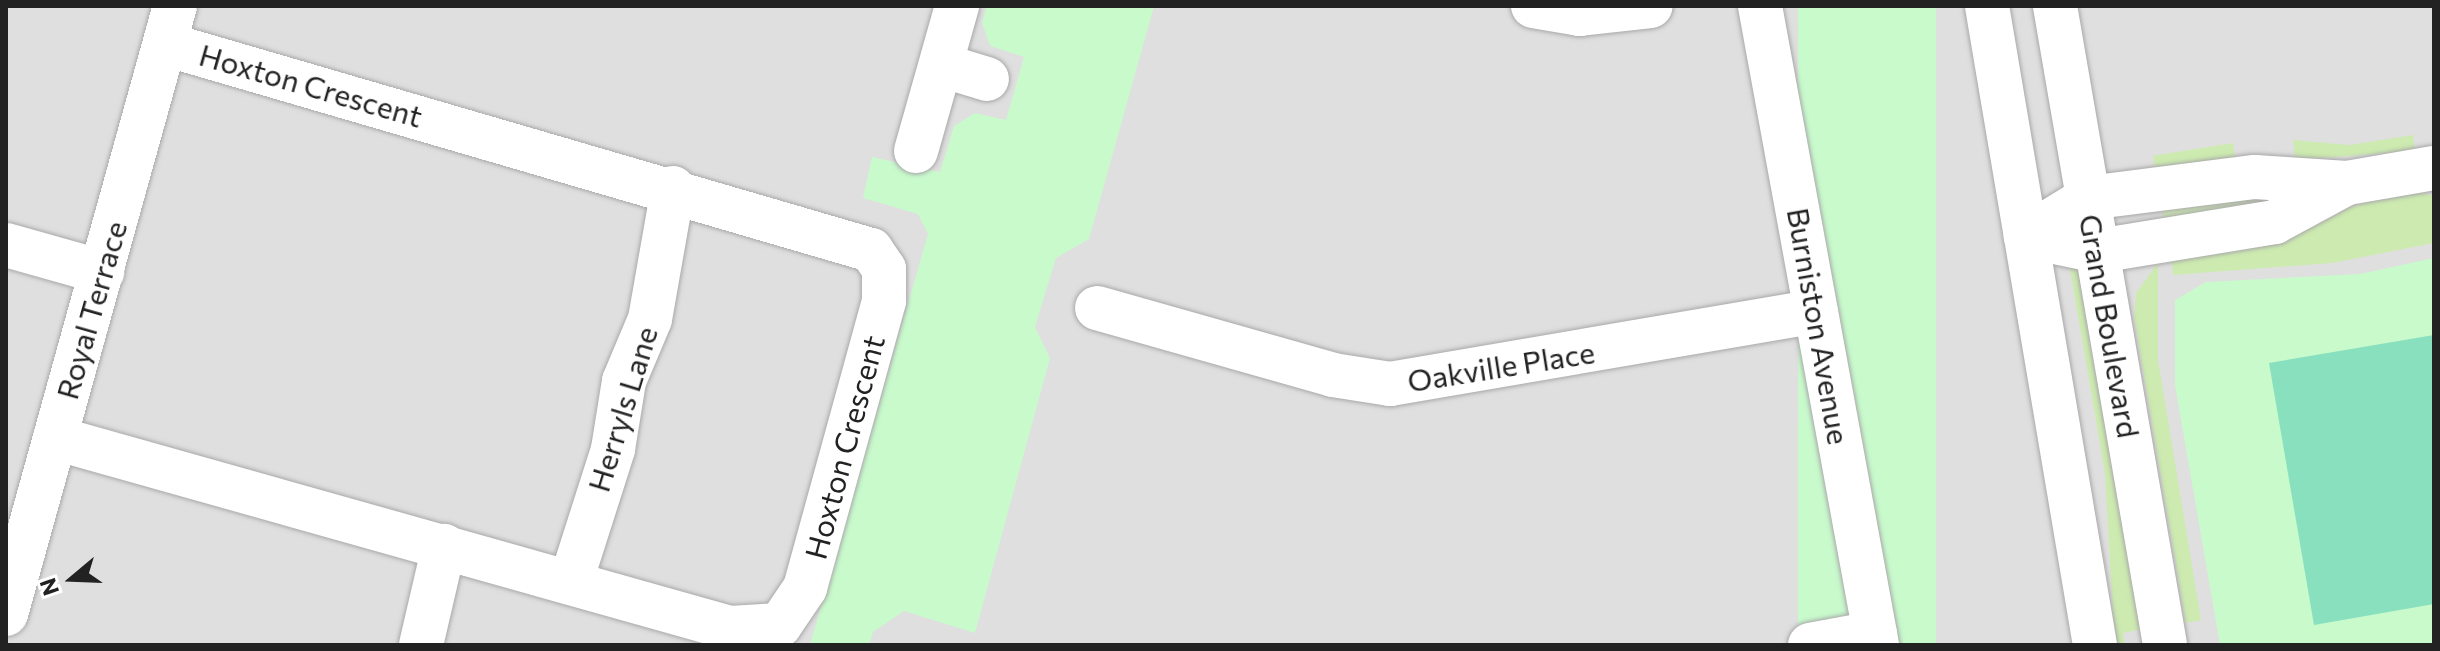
<!DOCTYPE html>
<style>
body{margin:0}
#map{position:relative;width:2440px;height:651px;overflow:hidden;background:#f2efe9;font-family:Commissioner,sans-serif}
div>[style]{position:absolute}
.residential>*{inset:0;background:#e0dfdf;transform-origin:0 0}
.grass>*{inset:0;background:#cdebb0;transform-origin:0 0}
.park>*{inset:0;background:#c8facc;transform-origin:0 0}
.pitch>*{inset:0;background:#88e0be}
.roads{filter:drop-shadow(0 0 2px #a9a9a9) drop-shadow(0 0 2px #a9a9a9)}
.minor>*{height:44px;margin:-22px;padding:0 22px;transform-origin:22px;border-radius:22px;background:#fff}
span{translate:-50% -50%;white-space:nowrap;text-align:center;line-height:1.15;-webkit-text-stroke:6px #fff;paint-order:stroke}
.street-label{font-size:30px;color:#222}
.frame{position:absolute;inset:0;border:8px solid #222;pointer-events:none}
.north{position:absolute;left:32px;top:539px;width:80px;height:80px;-webkit-text-stroke:6px #fff;paint-order:stroke;rotate:251deg;font-size:22px;font-weight:700;line-height:32px;text-align:center;color:#222}
.north::after{content:'';display:block;margin:auto;width:28px;height:36px;background:#222;clip-path:polygon(50% 0,100% 100%,50% 72%,0 100%)}
</style>
<div id="map">
<div class="residential">
<i style="left:6px;top:6px;width:2428px;height:639px"></i>
</div>
<div class="grass">
<i style="clip-path:polygon(2413px 135px,2415px 151px,2295px 160px,2293px 140px,2350px 145px)"></i>
<i style="left:2233px;top:143px;width:25px;height:81px;rotate:81deg"></i>
<i style="clip-path:polygon(2413px 190px,2434px 196px,2434px 243px,2332px 263px,2173px 275px,2171px 255px)"></i>
<i style="clip-path:polygon(2304px 196px,2164px 224px,2161px 206px)"></i>
<i style="clip-path:polygon(2079px 263px,2142px 629px,2123px 633px,2125px 645px,2116px 645px,2114px 633px,2105px 474px,2070px 269px)"></i>
<i style="clip-path:polygon(2158px 263px,2158px 360px,2201px 620px,2186px 623px,2134px 317px,2136px 293px)"></i>
</div>
<div class="park">
<i style="clip-path:polygon(987px 6px,1154px 6px,1089px 239px,1056px 258px,1035px 327px,1050px 358px,975px 633px,904px 611px,873px 632px,869px 645px,810px 645px,928px 234px,918px 214px,863px 198px,872px 157px,940px 172px,954px 126px,975px 113px,1006px 120px,1024px 57px,990px 46px,982px 23px)"></i>
<i style="left:1798px;top:6px;width:138px;height:649px"></i>
<i style="clip-path:polygon(2434px 258px,2434px 645px,2220px 645px,2175px 385px,2175px 300px,2206px 282px,2360px 274px)"></i>
</div>
<div class="pitch">
<i style="clip-path:polygon(2434px 335px,2434px 604px,2314px 625px,2269px 363px)"></i>
</div>
<div class="roads">
<div class="minor">
<i style="left:1533px;top:6px;width:48px;rotate:9.7deg"></i>
<i style="left:1580px;top:14px;width:71px;rotate:-6.4deg"></i>
<i style="left:1760px;top:6px;width:650px;rotate:79.62deg"></i>
<i style="left:1987px;top:6px;width:648px;rotate:80.41deg"></i>
<i style="left:2055px;top:6px;width:648px;rotate:80.23deg"></i>
<i style="left:941px;top:65px;width:48px;rotate:16.9deg"></i>
<i style="left:916px;top:151px;width:151px;rotate:-74.2deg"></i>
<i style="left:2347px;top:183px;width:82px;rotate:151.6deg"></i>
<i style="left:2275px;top:222px;width:179px;rotate:170.7deg"></i>
<i style="left:2098px;top:251px;width:74px;rotate:-168.2deg"></i>
<i style="left:2026px;top:236px;width:73px;rotate:-31.5deg"></i>
<i style="left:2088px;top:198px;width:168px;rotate:-7.2deg"></i>
<i style="left:2255px;top:177px;width:92px;rotate:3.7deg"></i>
<i style="left:2347px;top:183px;width:88px;rotate:-9.8deg"></i>
<i style="left:6px;top:245px;width:100px;rotate:15.7deg"></i>
<i style="left:1097px;top:308px;width:245px;rotate:15.8deg"></i>
<i style="left:1333px;top:375px;width:58px;rotate:9deg"></i>
<i style="left:1390px;top:384px;width:432px;rotate:-9.7deg"></i>
<i style="left:55px;top:438px;width:701px;rotate:15.72deg"></i>
<i style="left:730px;top:628px;width:50px;rotate:-3.4deg"></i>
<i style="left:780px;top:625px;width:45px;rotate:-56deg"></i>
<i style="left:805px;top:588px;width:298px;rotate:-74.6deg"></i>
<i style="left:884px;top:301px;width:32px;rotate:-90deg"></i>
<i style="left:884px;top:269px;width:23px;rotate:-124deg"></i>
<i style="left:871px;top:250px;width:735px;rotate:-163.73deg"></i>
<i style="left:571px;top:581px;width:139px;rotate:-72.3deg"></i>
<i style="left:613px;top:449px;width:69px;rotate:-80.8deg"></i>
<i style="left:624px;top:381px;width:67px;rotate:-67.2deg"></i>
<i style="left:650px;top:319px;width:133px;rotate:-80deg"></i>
<i style="left:6px;top:614px;width:631px;rotate:-74.47deg"></i>
<i style="left:421px;top:645px;width:102px;rotate:-76.9deg"></i>
<i style="left:1810px;top:645px;width:66px;rotate:-10.5deg"></i>
</div>
</div>
<div class="street-label">
<span style="left:311px;top:85px;rotate:16deg">Hoxton Crescent</span>
<span style="left:91px;top:310px;rotate:-74deg">Royal Terrace</span>
<span style="left:1819px;top:326px;rotate:80deg">Burniston Avenue</span>
<span style="left:2110px;top:326px;rotate:80deg">Grand Boulevard</span>
<span style="left:1501px;top:366px;rotate:-9deg">Oakville Place</span>
<span style="left:622px;top:409px;rotate:-73deg">Herryls Lane</span>
<span style="left:844px;top:447px;rotate:-75deg">Hoxton Crescent</span>
</div>
<div class="frame"></div>
<div class="north">N</div>
</div>
